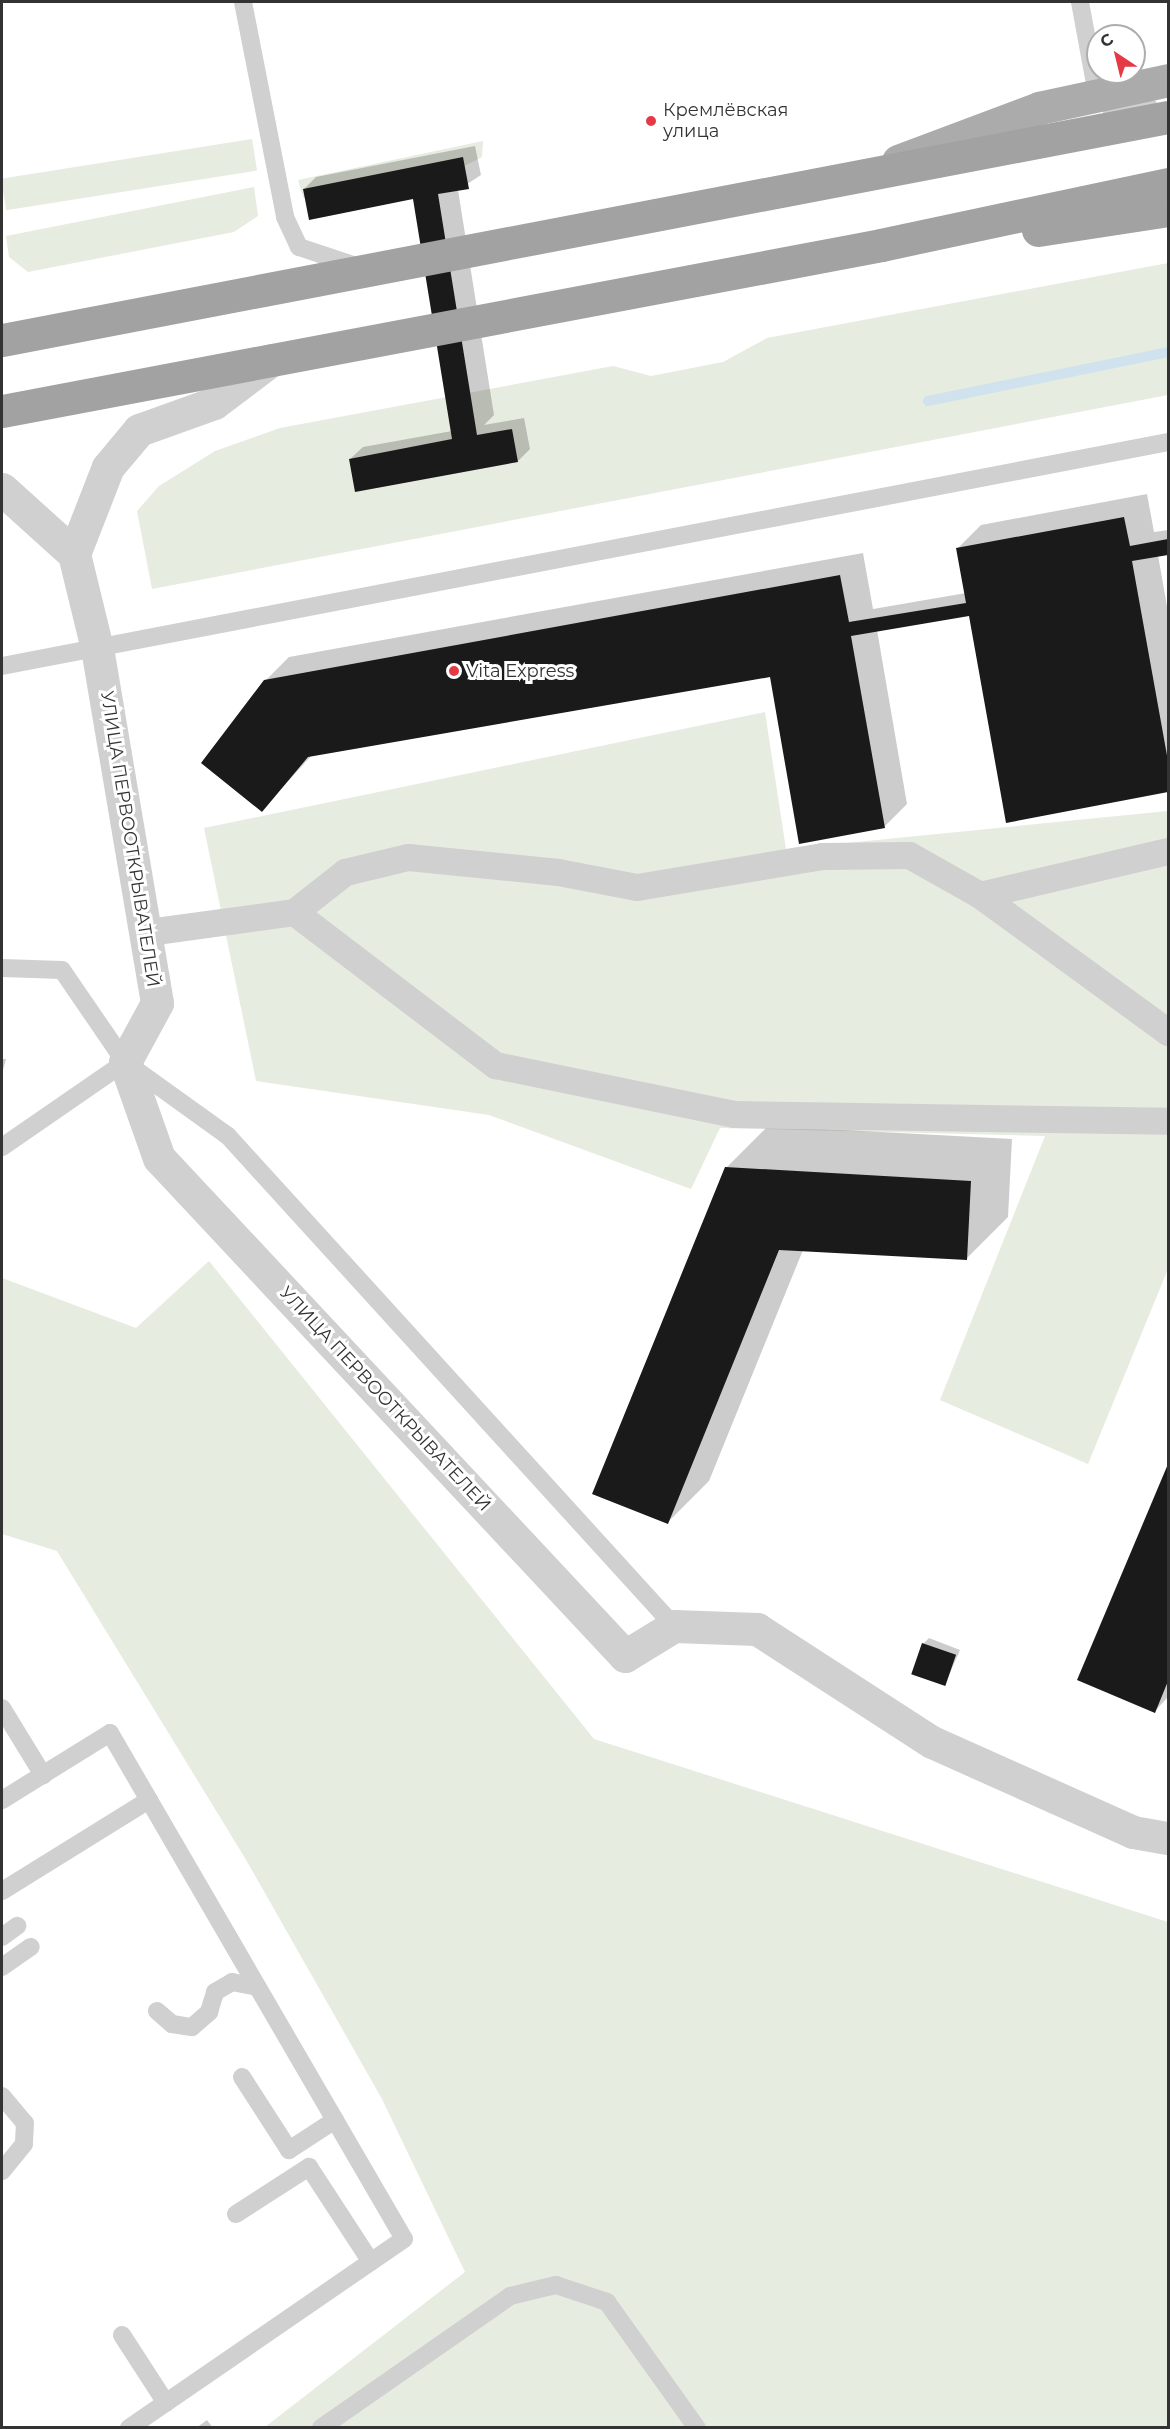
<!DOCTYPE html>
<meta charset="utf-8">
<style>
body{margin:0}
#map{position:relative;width:1170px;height:2429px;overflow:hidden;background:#fff;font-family:Montserrat,sans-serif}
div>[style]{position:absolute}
.green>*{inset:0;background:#e6ecdf;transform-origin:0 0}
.shadow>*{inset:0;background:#0003}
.stream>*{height:10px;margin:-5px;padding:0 5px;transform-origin:5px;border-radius:5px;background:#cfe2ee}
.building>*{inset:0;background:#1a1a1a;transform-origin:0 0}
.service>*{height:18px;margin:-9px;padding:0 9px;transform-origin:9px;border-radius:9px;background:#d0d0d0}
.pedestrian>*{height:27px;margin:-13.5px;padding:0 13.5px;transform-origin:13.5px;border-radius:13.5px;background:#d0d0d0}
.minor>*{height:33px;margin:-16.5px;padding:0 16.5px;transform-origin:16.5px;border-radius:16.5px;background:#d0d0d0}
.primary>*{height:33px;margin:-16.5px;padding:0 16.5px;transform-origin:16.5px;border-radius:16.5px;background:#ababab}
.trunk>*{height:33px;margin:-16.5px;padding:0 16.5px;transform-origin:16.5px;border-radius:16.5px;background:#a2a2a2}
.dots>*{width:16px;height:16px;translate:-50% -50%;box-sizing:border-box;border:3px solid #fff;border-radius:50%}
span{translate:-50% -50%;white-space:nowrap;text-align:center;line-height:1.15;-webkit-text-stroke:6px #fff;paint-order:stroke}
.poi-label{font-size:18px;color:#333}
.left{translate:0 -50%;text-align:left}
.street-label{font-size:18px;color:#333}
.frame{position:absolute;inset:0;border:3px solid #333;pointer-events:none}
.north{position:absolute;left:1086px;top:24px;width:60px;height:60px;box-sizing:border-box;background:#fff;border:2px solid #adadad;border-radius:50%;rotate:325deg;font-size:16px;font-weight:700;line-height:24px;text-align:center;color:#333}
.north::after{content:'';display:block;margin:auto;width:21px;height:27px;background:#e63946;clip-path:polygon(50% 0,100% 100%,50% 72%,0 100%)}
</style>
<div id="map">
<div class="green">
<i style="left:252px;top:139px;width:32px;height:254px;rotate:81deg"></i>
<i style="clip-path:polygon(483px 141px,482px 157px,416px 190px,321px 209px,303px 197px,298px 180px)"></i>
<i style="clip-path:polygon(254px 187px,258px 216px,234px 232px,28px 272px,9px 257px,6px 236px)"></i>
<i style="clip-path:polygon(1168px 263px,1168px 395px,152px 589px,137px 511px,159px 486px,215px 451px,280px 428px,613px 366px,651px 376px,723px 362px,767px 338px)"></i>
<i style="clip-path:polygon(765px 712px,786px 849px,1168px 811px,1168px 1269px,1088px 1464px,940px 1400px,1045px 1136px,720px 1128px,691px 1189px,489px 1115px,256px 1081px,204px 828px)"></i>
<i style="clip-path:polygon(209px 1261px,594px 1739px,1168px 1922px,1168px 2427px,265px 2427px,465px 2272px,382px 2099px,245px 1858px,57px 1551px,2px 1534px,2px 1278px,136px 1328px)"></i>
</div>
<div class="shadow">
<i style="clip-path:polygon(475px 146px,481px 175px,458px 190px,494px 415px,484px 425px,524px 418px,530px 449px,518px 461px,350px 459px,363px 447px,452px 431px,414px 198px,304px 189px,316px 177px)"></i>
<i style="clip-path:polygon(1147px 494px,1154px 532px,1168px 530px,1168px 554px,1158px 555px,1168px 612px,1168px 791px,1008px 821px,970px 613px,877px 630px,907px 804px,884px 827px,771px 676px,312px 755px,262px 810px,265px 681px,289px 657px,863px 553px,873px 609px,966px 593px,958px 548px,981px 525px)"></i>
<i style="clip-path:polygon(2px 1059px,6px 1059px,2px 1074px)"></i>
<i style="clip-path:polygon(768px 1126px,1012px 1139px,1008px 1217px,966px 1259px,803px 1250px,709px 1481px,667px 1523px,726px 1168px)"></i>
<i style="clip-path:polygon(1168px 1467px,1168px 1697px,1155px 1711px,1079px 1680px)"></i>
<i style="clip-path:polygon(929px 1638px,960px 1650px,945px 1684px,923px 1644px)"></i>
<i style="clip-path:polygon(207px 2420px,213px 2428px,196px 2428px)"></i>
</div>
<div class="stream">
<i style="left:928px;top:401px;width:245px;rotate:-11.5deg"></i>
</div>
<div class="building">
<i style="clip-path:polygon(463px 157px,469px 189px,438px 194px,477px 435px,512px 429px,518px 462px,355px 492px,349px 459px,452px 439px,413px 199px,309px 220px,303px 189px)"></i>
<i style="clip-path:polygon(1124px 517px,1130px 546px,1168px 539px,1168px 555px,1132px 561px,1168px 761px,1168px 792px,1006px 823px,969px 616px,851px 636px,885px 828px,799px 844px,770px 677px,308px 757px,262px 812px,201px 763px,264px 680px,840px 575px,849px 622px,966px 603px,956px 548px)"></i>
<i style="clip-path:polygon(725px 1167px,971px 1181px,967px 1260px,779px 1250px,668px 1524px,592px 1494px)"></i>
<i style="clip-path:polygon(1168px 1464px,1168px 1681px,1155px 1713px,1077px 1680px)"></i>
<i style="left:922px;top:1643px;width:36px;height:33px;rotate:19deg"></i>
</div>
<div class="service">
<i style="left:243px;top:2px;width:219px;rotate:78.9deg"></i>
<i style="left:285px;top:217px;width:33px;rotate:65deg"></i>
<i style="left:299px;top:247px;width:60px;rotate:18.4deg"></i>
<i style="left:1080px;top:2px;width:95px;rotate:79.6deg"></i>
<i style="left:1097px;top:95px;width:15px;rotate:42deg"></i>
<i style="left:1108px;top:105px;width:41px;rotate:2.8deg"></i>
<i style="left:2px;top:666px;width:1187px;rotate:-10.87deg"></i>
<i style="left:2px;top:968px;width:60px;rotate:1.9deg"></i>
<i style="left:62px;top:970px;width:112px;rotate:55.6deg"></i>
<i style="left:125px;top:1062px;width:127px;rotate:35.7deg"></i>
<i style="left:228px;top:1136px;width:663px;rotate:47.69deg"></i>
<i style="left:2px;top:1147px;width:150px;rotate:-34.6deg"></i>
<i style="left:2px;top:1708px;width:79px;rotate:58.5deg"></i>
<i style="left:2px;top:1800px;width:127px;rotate:-31.8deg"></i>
<i style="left:110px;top:1733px;width:585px;rotate:59.84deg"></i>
<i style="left:404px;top:2239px;width:334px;rotate:145.5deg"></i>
<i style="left:2px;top:1891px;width:173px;rotate:-31.8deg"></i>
<i style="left:2px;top:1937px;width:19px;rotate:-36deg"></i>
<i style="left:2px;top:1967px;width:35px;rotate:-35deg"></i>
<i style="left:157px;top:2011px;width:20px;rotate:41deg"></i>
<i style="left:172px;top:2024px;width:20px;rotate:9deg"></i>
<i style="left:192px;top:2027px;width:23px;rotate:-41deg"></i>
<i style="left:209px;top:2012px;width:21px;rotate:-73deg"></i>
<i style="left:215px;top:1992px;width:20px;rotate:-30deg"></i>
<i style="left:232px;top:1982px;width:26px;rotate:11deg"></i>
<i style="left:242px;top:2077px;width:87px;rotate:57.2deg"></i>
<i style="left:289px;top:2150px;width:55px;rotate:-33.1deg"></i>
<i style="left:2px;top:2096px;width:35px;rotate:50deg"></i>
<i style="left:25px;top:2123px;width:21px;rotate:93deg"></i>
<i style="left:24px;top:2144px;width:35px;rotate:129deg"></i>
<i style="left:236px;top:2214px;width:87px;rotate:-32.8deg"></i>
<i style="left:309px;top:2167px;width:113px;rotate:56.9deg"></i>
<i style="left:122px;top:2335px;width:81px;rotate:57.1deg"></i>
<i style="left:321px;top:2428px;width:231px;rotate:-34.9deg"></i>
<i style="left:510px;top:2296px;width:47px;rotate:-13.4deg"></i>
<i style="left:556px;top:2285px;width:54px;rotate:18.4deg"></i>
<i style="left:607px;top:2302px;width:155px;rotate:54.5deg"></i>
</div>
<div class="pedestrian">
<i style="left:980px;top:895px;width:233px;rotate:36.1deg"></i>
<i style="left:294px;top:912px;width:253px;rotate:37.3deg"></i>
<i style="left:495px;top:1065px;width:244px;rotate:11.6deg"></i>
<i style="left:734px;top:1114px;width:434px;rotate:0.9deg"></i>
<i style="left:148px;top:932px;width:147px;rotate:-7.8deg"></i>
<i style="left:294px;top:912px;width:65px;rotate:-38.1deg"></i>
<i style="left:345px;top:872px;width:65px;rotate:-13.4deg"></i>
<i style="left:408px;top:857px;width:151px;rotate:5.7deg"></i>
<i style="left:558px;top:872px;width:80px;rotate:10.8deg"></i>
<i style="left:637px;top:887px;width:188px;rotate:-9.5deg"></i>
<i style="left:822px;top:856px;width:87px;rotate:-0.7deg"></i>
<i style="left:909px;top:855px;width:81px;rotate:29.4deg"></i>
<i style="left:980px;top:895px;width:193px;rotate:-13.2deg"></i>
</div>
<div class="minor">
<i style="left:2px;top:489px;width:97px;rotate:42.1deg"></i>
<i style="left:74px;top:554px;width:97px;rotate:76.3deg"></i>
<i style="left:97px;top:648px;width:360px;rotate:80.4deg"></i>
<i style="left:157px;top:1003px;width:67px;rotate:118.5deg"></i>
<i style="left:125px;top:1062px;width:102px;rotate:70.5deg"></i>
<i style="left:159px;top:1158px;width:682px;rotate:46.9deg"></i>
<i style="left:625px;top:1656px;width:57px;rotate:-31.5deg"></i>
<i style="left:674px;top:1626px;width:83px;rotate:2.1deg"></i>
<i style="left:757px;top:1629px;width:208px;rotate:32.9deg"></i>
<i style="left:932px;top:1742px;width:220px;rotate:24.1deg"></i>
<i style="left:1133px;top:1832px;width:36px;rotate:10deg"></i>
<i style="left:74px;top:554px;width:93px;rotate:-68.7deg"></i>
<i style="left:108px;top:467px;width:48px;rotate:-50deg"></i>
<i style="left:139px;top:430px;width:80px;rotate:-19.8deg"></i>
<i style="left:214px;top:403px;width:71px;rotate:-37deg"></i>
</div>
<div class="primary">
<i style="left:898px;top:161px;width:151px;rotate:-20.6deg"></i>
<i style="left:1039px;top:108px;width:132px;rotate:-12.2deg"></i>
</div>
<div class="trunk">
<i style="left:1038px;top:230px;width:132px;rotate:-8.7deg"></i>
<i style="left:2px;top:340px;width:1187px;rotate:-10.83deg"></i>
<i style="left:2px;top:411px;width:895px;rotate:-10.69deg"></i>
<i style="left:881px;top:245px;width:293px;rotate:-12deg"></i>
</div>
<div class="dots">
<i style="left:651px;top:121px;background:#e63946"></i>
<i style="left:454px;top:671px;background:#e63946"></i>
</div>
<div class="poi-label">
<span class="left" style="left:663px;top:121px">Кремлёвская<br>улица</span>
<span class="left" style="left:466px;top:671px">Vita Express</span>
</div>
<div class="street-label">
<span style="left:130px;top:839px;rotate:81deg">УЛИЦА ПЕРВООТКРЫВАТЕЛЕЙ</span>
<span style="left:385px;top:1399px;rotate:47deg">УЛИЦА ПЕРВООТКРЫВАТЕЛЕЙ</span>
</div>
<div class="frame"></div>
<div class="north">С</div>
</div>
